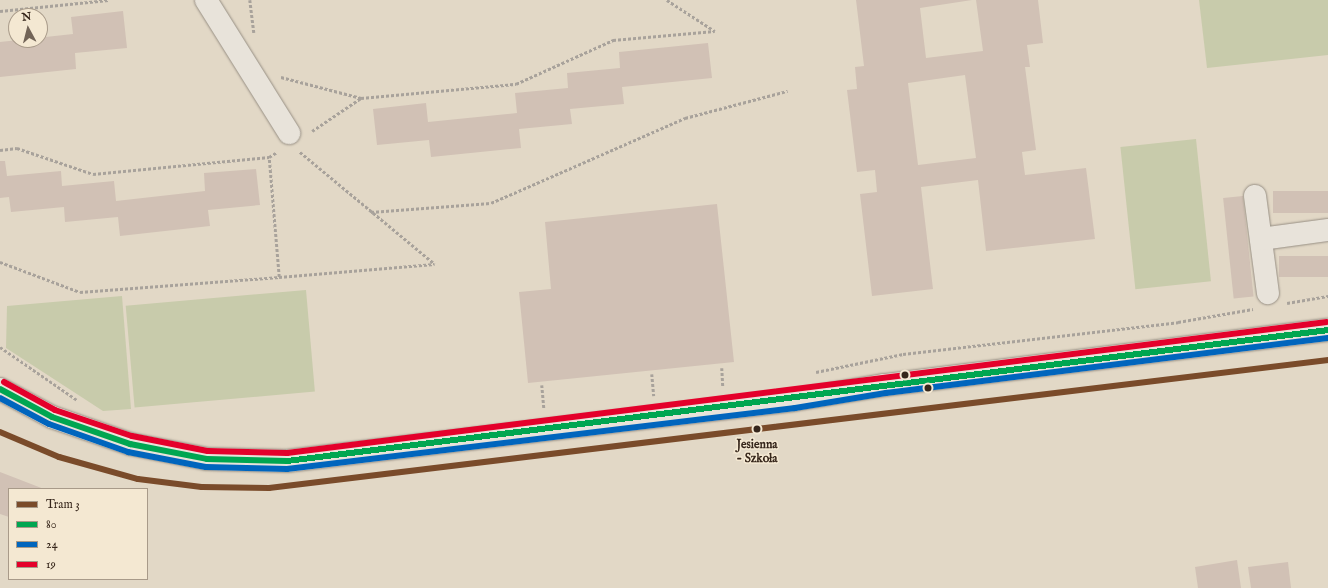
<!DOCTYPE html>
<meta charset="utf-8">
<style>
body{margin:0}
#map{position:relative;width:1328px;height:588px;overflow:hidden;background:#e2d8c6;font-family:"IM FELL English",serif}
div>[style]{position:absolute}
.green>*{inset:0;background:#c8cbab;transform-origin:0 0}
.building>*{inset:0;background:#d1c1b5;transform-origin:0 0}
.path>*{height:2.5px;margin-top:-1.25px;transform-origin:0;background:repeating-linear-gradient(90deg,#a8a29b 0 3px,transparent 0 5px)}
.roads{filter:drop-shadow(0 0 1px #978f84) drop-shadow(0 0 1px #978f84)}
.minor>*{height:22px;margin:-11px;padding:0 11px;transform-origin:11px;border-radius:11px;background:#e8e3da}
.bus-1>*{height:6px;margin:-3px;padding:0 3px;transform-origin:3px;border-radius:3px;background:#00a651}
.bus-2>*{height:6px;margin:-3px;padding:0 3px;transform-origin:3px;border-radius:3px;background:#0065bd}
.bus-3>*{height:6px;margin:-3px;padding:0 3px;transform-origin:3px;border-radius:3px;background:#e4002b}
.tram-1>*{height:6px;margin:-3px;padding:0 3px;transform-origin:3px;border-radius:3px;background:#7a4b2a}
.dots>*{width:11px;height:11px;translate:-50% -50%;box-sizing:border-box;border:2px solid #f4e8d2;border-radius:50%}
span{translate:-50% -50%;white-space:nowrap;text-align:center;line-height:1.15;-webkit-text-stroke:3px #f4e8d2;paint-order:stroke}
.stop-label{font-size:12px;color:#36261b;font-weight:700}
.legend{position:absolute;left:8px;top:488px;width:140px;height:92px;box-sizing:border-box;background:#f4e8d2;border:1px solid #a89a89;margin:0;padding:5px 7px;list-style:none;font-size:12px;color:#36261b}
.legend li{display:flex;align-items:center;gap:8px;height:20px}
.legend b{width:20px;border:1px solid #a89a89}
.north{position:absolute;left:8px;top:8px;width:40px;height:40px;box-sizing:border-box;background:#f4e8d2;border:1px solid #a89a89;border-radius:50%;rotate:353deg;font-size:11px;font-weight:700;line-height:16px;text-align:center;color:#36261b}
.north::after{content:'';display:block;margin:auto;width:14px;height:18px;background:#726457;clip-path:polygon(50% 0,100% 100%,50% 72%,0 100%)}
</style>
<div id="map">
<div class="green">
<i style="clip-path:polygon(1199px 0,1328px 0,1328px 55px,1207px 68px)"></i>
<i style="left:1196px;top:139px;width:143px;height:76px;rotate:84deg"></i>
<i style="left:306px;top:290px;width:102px;height:181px;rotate:85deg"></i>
<i style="clip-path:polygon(122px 296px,131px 409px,103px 411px,6px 348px,7px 306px)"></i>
</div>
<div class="building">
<i style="clip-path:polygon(evenodd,856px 0,972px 0,920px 8px,926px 58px,983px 51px,976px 0,1038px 0,1043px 43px,1027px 45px,1030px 67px,1025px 67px,1036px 150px,1022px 152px,1025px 175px,1086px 168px,1095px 239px,986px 251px,978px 180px,921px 187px,933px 289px,872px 296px,860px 194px,877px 192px,875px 170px,857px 172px,847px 90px,857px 89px,855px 67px,864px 66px,856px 0,965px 75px,976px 158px,918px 165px,908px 83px,965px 75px)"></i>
<i style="clip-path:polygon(123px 11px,127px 48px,75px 53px,76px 69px,0 77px,0 42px,73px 34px,71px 17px)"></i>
<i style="clip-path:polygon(708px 43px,712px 78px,622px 87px,624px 104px,570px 109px,572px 124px,519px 129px,521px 148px,431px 157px,429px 140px,377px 145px,373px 109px,426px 103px,428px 122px,517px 113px,515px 93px,568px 88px,567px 73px,620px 68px,619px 52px)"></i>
<i style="clip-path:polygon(0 161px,5px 161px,7px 176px,61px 171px,62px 186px,114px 181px,116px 201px,205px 191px,204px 173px,256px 169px,260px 205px,208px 210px,210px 226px,120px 236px,118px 217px,65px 222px,64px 207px,11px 212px,9px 197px,0 198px)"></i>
<i style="left:1328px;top:191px;width:22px;height:55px;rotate:90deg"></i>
<i style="left:1243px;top:196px;width:101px;height:20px;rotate:84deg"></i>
<i style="clip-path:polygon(717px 204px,734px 362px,528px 383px,519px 292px,551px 289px,545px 222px)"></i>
<i style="left:1328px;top:256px;width:21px;height:49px;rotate:90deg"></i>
<i style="clip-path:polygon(0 472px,44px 489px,9px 489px,9px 517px,0 514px)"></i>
<i style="clip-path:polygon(1237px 560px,1241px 588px,1198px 588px,1195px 567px)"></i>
<i style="clip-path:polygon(1288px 562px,1291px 588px,1251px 588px,1248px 567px)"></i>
</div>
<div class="path">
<i style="left:250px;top:0;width:33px;rotate:83deg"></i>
<i style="left:667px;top:0;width:57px;rotate:32.9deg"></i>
<i style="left:0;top:11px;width:109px;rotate:-5.8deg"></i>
<i style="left:281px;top:77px;width:83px;rotate:14.7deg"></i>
<i style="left:361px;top:98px;width:156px;rotate:-5.2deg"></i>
<i style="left:516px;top:84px;width:107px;rotate:-24.4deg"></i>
<i style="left:613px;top:40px;width:102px;rotate:-5deg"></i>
<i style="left:312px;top:131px;width:59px;rotate:-34deg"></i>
<i style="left:0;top:150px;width:17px;rotate:-7deg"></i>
<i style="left:17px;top:148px;width:80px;rotate:18.9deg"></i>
<i style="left:93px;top:174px;width:177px;rotate:-5.5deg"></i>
<i style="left:269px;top:157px;width:9px;rotate:-32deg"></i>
<i style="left:300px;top:152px;width:175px;rotate:39.7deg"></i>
<i style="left:371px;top:212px;width:120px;rotate:-4.3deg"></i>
<i style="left:491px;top:203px;width:212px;rotate:-23.7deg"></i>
<i style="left:685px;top:118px;width:106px;rotate:-14.8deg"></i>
<i style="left:0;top:262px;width:85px;rotate:20.6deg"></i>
<i style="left:80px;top:292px;width:200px;rotate:-4.3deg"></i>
<i style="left:279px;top:277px;width:120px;rotate:-94.8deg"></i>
<i style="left:279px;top:277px;width:156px;rotate:-4.8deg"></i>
<i style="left:1287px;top:303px;width:42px;rotate:-9.7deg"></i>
<i style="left:0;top:347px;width:93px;rotate:34.5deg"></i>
<i style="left:722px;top:368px;width:18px;rotate:87deg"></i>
<i style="left:816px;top:372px;width:89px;rotate:-11.7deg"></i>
<i style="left:903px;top:354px;width:277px;rotate:-6.6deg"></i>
<i style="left:1178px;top:322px;width:76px;rotate:-9.8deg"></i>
<i style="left:652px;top:374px;width:22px;rotate:85deg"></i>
<i style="left:542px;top:385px;width:23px;rotate:85deg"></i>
</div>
<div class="roads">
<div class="minor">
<i style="left:206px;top:0;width:157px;rotate:58deg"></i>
<i style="left:1255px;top:196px;width:98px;rotate:82.4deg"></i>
<i style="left:1261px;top:239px;width:68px;rotate:-7.7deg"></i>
<i style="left:0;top:389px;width:59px;rotate:28.3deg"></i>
<i style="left:52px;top:417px;width:83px;rotate:19.1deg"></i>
<i style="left:130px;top:444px;width:78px;rotate:11deg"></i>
<i style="left:207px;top:459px;width:80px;rotate:1.4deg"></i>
<i style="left:287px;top:461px;width:511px;rotate:-6.86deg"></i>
<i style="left:794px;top:400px;width:92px;rotate:-9.4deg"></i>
<i style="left:885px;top:385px;width:446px;rotate:-7.1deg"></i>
</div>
</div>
<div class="bus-1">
<i style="left:0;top:389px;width:59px;rotate:28.3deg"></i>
<i style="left:52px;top:417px;width:83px;rotate:19.1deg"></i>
<i style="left:130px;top:444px;width:78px;rotate:11deg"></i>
<i style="left:207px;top:459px;width:80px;rotate:1.4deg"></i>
<i style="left:287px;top:461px;width:1049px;rotate:-7.17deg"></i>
</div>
<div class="bus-2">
<i style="left:0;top:398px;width:55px;rotate:28deg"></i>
<i style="left:49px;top:424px;width:84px;rotate:19.5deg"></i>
<i style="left:128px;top:452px;width:79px;rotate:10.9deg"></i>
<i style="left:206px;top:467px;width:81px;rotate:1.4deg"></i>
<i style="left:287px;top:469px;width:512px;rotate:-6.85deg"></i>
<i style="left:795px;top:408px;width:92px;rotate:-9.4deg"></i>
<i style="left:886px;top:393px;width:445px;rotate:-7.1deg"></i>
</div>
<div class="bus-3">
<i style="left:4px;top:382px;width:58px;rotate:28.8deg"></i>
<i style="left:55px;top:410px;width:81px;rotate:18.7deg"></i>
<i style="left:132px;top:436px;width:77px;rotate:11.2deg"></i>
<i style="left:208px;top:451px;width:79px;rotate:1.5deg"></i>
<i style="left:287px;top:453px;width:1048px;rotate:-7.18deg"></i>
</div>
<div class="tram-1">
<i style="left:0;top:432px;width:64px;rotate:23deg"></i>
<i style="left:59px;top:457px;width:82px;rotate:15.6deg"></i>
<i style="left:138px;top:479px;width:64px;rotate:7.1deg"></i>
<i style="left:202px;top:487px;width:67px;rotate:0.9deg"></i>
<i style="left:269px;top:488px;width:1067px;rotate:-6.89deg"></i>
</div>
<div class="dots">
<i style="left:905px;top:375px;background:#36261b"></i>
<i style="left:928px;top:388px;background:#36261b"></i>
<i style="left:757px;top:429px;background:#36261b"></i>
</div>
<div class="stop-label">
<span style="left:757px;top:452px">Jesienna<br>- Szkoła</span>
</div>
<ul class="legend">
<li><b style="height:5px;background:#7a4b2a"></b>Tram 3</li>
<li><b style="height:5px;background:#00a651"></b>80</li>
<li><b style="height:5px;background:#0065bd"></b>24</li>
<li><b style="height:5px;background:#e4002b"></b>19</li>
</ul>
<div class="north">N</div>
</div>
